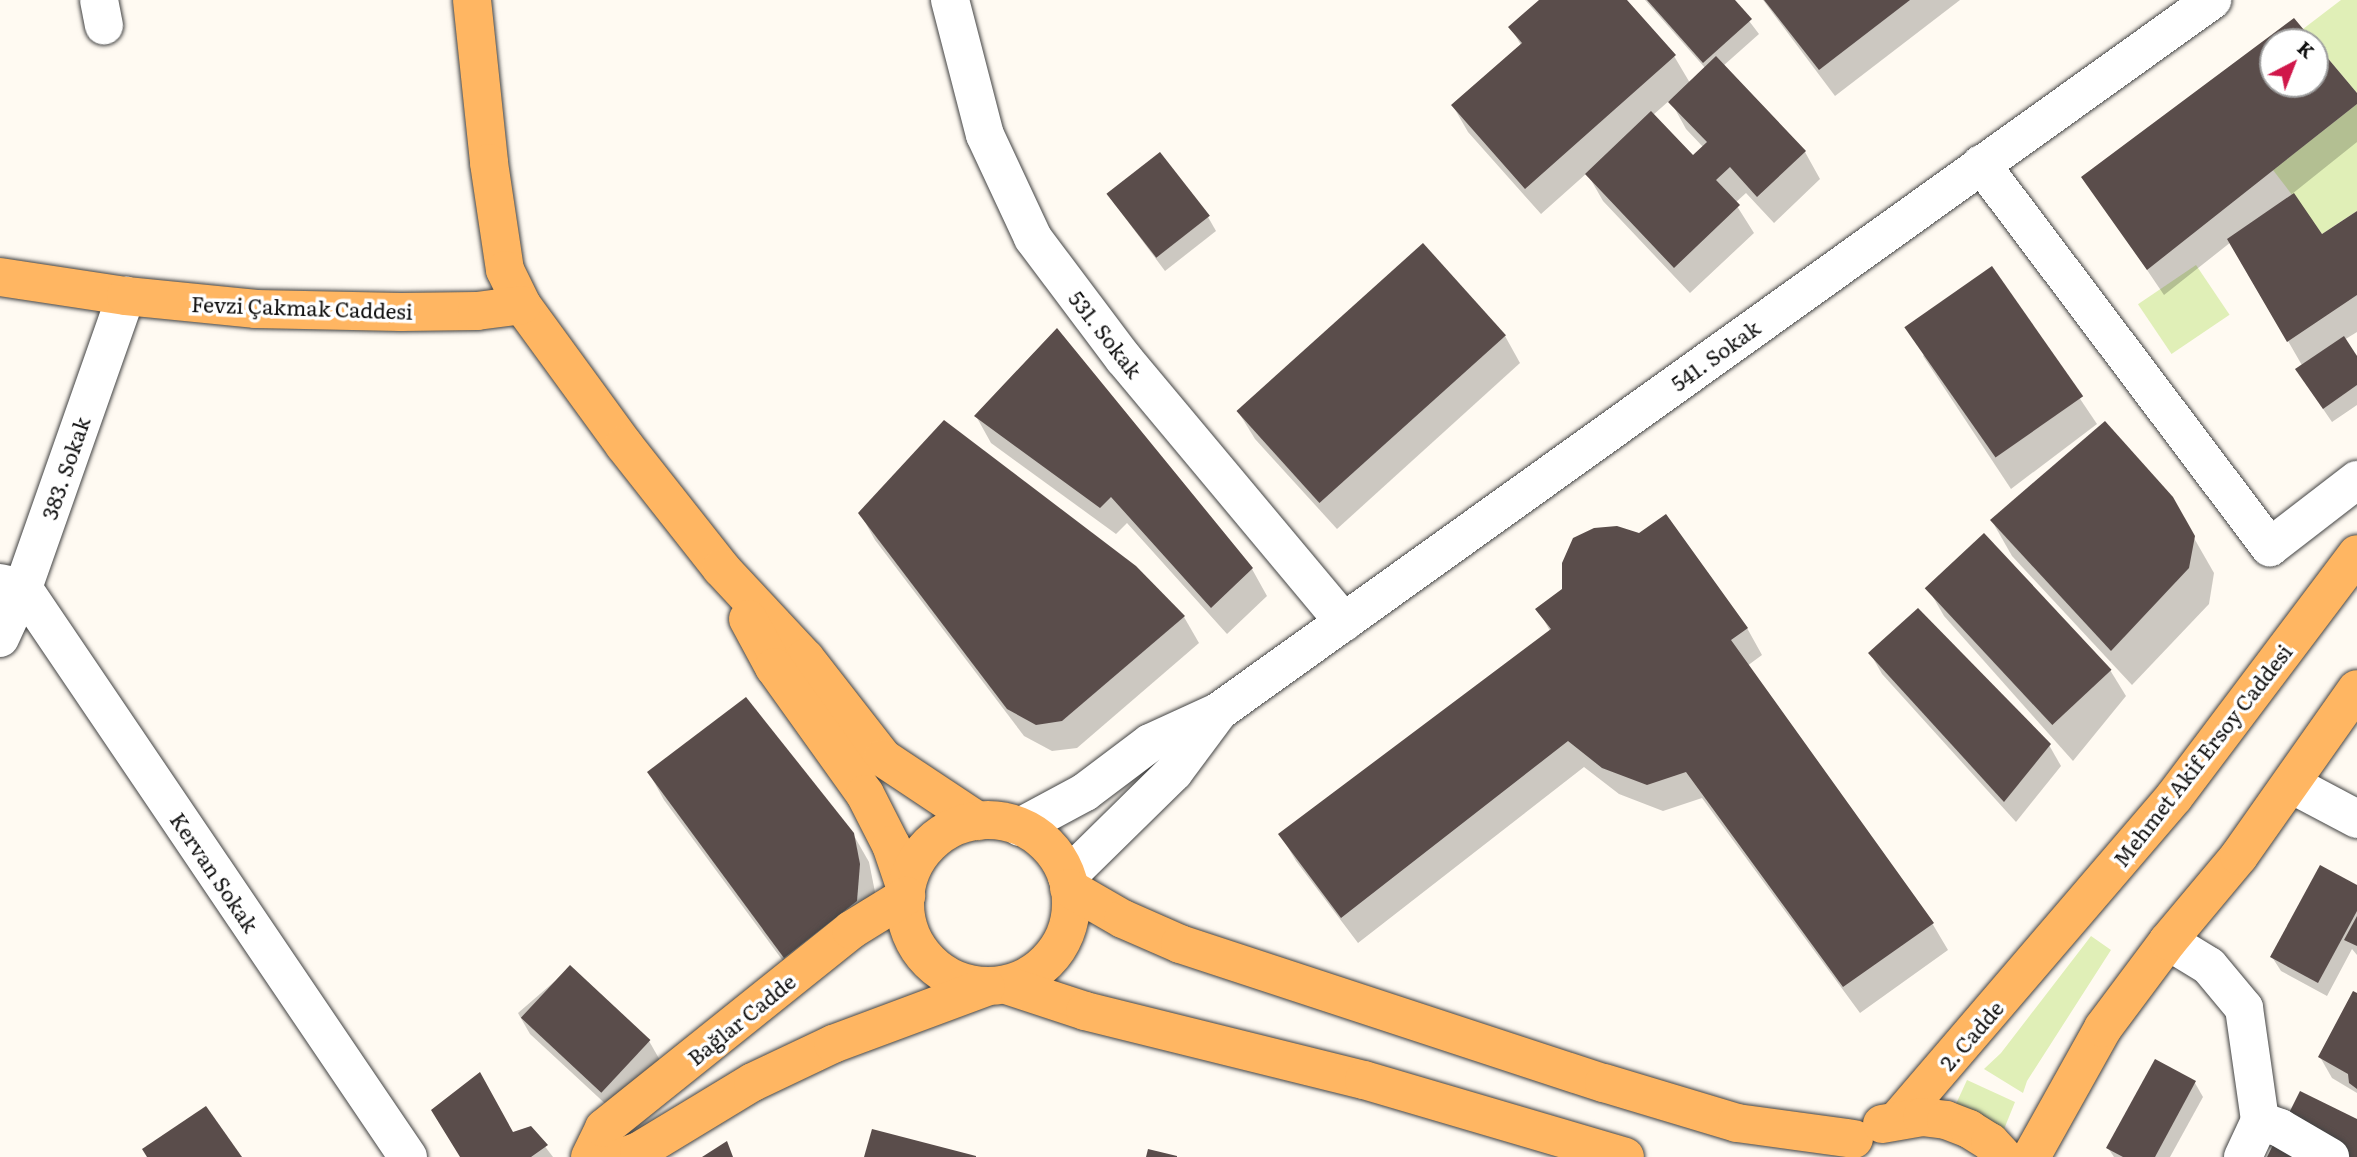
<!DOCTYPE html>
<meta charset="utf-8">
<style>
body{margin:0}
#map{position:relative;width:2357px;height:1157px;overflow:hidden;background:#fffaf2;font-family:Literata,serif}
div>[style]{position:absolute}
.green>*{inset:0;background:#e0efb7;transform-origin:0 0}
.shadow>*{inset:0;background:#0003}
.building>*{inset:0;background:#5a4d4b;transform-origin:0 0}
.roads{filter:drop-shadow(0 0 2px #434343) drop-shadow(0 0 2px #434343)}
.minor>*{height:38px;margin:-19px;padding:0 19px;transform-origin:19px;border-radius:19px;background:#fff}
.major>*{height:38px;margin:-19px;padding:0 19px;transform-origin:19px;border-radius:19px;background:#ffb662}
.major>.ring{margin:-19px;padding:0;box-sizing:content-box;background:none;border:38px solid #ffb662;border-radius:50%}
span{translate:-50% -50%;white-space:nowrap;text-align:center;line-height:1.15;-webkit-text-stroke:7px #fff;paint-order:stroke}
.street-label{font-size:21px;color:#101010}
.north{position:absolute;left:2259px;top:28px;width:70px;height:70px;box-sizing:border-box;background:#fff;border:2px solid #9f9f9f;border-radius:50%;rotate:42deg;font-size:19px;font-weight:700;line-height:28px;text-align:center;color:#101010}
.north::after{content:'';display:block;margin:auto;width:24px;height:32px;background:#d0174a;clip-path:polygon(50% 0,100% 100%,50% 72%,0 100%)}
</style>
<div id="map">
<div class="green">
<i style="clip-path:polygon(2341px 0,2357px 0,2357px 93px,2303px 29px)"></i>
<i style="clip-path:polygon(2357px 104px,2357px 211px,2322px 234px,2273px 170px)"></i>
<i style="left:2196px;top:265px;width:60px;height:70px;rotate:56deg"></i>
<i style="clip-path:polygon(2091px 936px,2111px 950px,2027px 1081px,2023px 1093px,1984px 1069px,2001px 1053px)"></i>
<i style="clip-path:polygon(1967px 1080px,2015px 1102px,2002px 1134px,1956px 1104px)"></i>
</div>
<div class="shadow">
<i style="clip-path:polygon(evenodd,1542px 0,1625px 0,1674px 56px,1690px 83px,1706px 69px,1645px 0,1733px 0,1759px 34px,1723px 66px,1805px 152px,1820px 179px,1774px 223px,1746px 193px,1735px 203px,1754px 233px,1690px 293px,1603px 201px,1587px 173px,1541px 214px,1468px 132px,1453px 106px,1521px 45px,1511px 28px,1542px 0,1670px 100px,1686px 129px,1704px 148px,1693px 158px,1653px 115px,1670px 100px)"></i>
<i style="clip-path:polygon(1763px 0,1960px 0,1835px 96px)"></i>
<i style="clip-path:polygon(2294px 21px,2312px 42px,2273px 42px,2273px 84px,2315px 84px,2315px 46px,2357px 96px,2357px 142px,2292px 194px,2321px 236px,2357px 213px,2357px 332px,2344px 340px,2357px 359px,2357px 405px,2332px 422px,2306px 384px,2303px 367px,2231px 242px,2164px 295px,2084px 177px)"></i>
<i style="clip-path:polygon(1108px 195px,1208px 217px,1216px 231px,1165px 271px)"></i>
<i style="clip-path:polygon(1992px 268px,2097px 424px,2011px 489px,1923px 356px)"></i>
<i style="clip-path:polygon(1505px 336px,1520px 363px,1337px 529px,1255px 439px,1239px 413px)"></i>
<i style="clip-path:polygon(976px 416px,1252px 569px,1267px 596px,1227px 634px,1127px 523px,1116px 534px,991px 443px)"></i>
<i style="clip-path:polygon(2171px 498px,2214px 573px,2209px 604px,2132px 685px,2012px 556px,1992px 521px)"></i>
<i style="clip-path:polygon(860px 513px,1184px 617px,1199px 643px,1077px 748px,1052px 751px,1024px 736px,875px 540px)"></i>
<i style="clip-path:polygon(1929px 590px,2110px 670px,2126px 696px,2073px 761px,1944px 616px)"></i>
<i style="clip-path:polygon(1538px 609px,1747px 628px,1762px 655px,1747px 666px,1932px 923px,1948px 950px,1860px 1013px,1702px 798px,1663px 811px,1619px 794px,1584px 767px,1358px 943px,1296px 861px,1280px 834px,1550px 631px)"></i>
<i style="clip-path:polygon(1870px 653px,2049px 745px,2061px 766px,2016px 822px,1882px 674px)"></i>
<i style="clip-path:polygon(649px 773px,853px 834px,869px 862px,875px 892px,871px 928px,800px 984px,664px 800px)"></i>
<i style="clip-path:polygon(2357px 887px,2357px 955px,2352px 949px,2327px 996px,2281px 971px,2272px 957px)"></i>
<i style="clip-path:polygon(570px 968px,649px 1041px,661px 1062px,611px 1109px,530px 1034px,518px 1013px)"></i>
<i style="clip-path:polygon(2357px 995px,2357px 1093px,2332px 1078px,2320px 1057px)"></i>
<i style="clip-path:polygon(2195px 1083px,2203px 1097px,2170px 1157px,2114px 1157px,2108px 1148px)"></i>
<i style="clip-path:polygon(531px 1128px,553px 1157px,461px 1157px,513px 1134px)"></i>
</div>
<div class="building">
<i style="clip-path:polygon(1539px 0,1627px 0,1676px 55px,1525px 189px,1451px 105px,1522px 43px,1508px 27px)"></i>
<i style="clip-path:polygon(1647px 0,1735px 0,1752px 19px,1703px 63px)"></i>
<i style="clip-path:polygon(1764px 0,1910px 0,1819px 70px)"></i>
<i style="clip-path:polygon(2294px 18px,2314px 42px,2273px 42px,2273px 84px,2315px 84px,2315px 43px,2357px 93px,2357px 104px,2147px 270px,2081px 177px)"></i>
<i style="clip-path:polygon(1716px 56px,1806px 151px,1757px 197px,1730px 167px,1716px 180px,1740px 205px,1674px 268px,1585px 174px,1651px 111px,1693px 155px,1707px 142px,1668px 102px)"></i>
<i style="left:1160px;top:152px;width:81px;height:68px;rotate:52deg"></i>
<i style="clip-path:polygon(2294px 193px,2322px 234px,2357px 211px,2357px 295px,2287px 342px,2227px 239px)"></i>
<i style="left:1423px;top:243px;width:124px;height:251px;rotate:48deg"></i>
<i style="left:1992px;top:266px;width:159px;height:107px;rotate:55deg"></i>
<i style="clip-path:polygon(1057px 328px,1253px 568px,1211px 608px,1111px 497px,1100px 508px,974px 416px)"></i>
<i style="clip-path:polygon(2344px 336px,2357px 356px,2357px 385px,2323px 409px,2295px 369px)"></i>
<i style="clip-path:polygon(944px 420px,1136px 566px,1185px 616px,1062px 721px,1036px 725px,1007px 709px,858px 513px)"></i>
<i style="clip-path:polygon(2105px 421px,2173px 497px,2195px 536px,2189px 568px,2111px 651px,1990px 520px)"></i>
<i style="clip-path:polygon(1666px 514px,1748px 628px,1731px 640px,1934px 923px,1843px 987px,1686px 772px,1647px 785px,1602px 768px,1568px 741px,1341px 918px,1278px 834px,1551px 629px,1535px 609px,1562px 589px,1562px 563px,1573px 538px,1594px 528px,1617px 526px,1639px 533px)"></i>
<i style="left:1984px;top:533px;width:187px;height:81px;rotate:47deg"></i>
<i style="clip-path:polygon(1918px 608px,2051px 744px,2004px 802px,1868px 653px)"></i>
<i style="clip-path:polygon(746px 697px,854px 833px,860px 864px,857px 901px,784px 958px,647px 772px)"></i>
<i style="clip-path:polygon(2320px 865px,2357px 885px,2357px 911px,2318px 983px,2270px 957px)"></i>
<i style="clip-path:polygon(2357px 916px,2357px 946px,2344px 940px)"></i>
<i style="left:570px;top:965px;width:110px;height:72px;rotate:43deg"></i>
<i style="clip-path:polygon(2353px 991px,2357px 993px,2357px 1089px,2349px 1083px,2348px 1074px,2318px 1057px)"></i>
<i style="clip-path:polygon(2155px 1059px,2196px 1081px,2155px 1157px,2123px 1157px,2106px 1148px)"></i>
<i style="clip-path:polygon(480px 1072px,513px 1132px,531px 1126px,548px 1145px,531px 1157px,460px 1157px,431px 1110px)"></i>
<i style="clip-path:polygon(2300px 1091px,2357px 1119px,2357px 1157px,2267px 1157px)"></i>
<i style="clip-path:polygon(206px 1106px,242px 1157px,147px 1157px,142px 1149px)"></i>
<i style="clip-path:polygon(872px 1129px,976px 1156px,976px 1157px,864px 1157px)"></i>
<i style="clip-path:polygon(727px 1141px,733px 1157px,702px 1157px)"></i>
<i style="clip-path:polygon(1148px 1149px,1177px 1156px,1177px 1157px,1146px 1157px)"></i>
</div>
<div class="roads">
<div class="minor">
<i style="left:99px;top:0;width:26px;rotate:79deg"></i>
<i style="left:950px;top:0;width:139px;rotate:75.5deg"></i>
<i style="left:985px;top:135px;width:114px;rotate:65deg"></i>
<i style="left:1033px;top:238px;width:151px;rotate:53.1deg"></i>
<i style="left:1124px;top:359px;width:343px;rotate:50.1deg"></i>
<i style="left:1981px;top:164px;width:480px;rotate:53deg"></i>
<i style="left:2270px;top:547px;width:110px;rotate:-37.6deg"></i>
<i style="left:0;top:583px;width:24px;rotate:12deg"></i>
<i style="left:23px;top:588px;width:687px;rotate:55.92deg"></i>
<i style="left:0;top:638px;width:55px;rotate:-65.3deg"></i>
<i style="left:23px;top:588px;width:310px;rotate:-70.6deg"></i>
<i style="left:2291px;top:784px;width:75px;rotate:27.9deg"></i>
<i style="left:1020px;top:827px;width:74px;rotate:-28.3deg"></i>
<i style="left:1085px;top:792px;width:81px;rotate:-37deg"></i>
<i style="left:1150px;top:743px;width:75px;rotate:-24.5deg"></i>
<i style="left:1218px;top:712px;width:1223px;rotate:-35.61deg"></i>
<i style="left:1067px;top:877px;width:150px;rotate:-44.5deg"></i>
<i style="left:1174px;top:772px;width:72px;rotate:-53.4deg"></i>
<i style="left:2168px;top:941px;width:48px;rotate:31.4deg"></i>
<i style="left:2209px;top:966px;width:55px;rotate:50.2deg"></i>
<i style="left:2244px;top:1008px;width:114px;rotate:81.9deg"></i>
<i style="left:2260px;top:1121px;width:21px;rotate:19deg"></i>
<i style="left:2280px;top:1128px;width:58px;rotate:30.1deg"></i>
<i style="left:2243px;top:1157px;width:40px;rotate:-65deg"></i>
</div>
<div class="major">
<i style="left:472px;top:0;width:164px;rotate:84deg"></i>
<i style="left:489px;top:163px;width:108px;rotate:81.5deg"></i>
<i style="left:505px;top:270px;width:39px;rotate:64deg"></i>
<i style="left:522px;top:305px;width:173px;rotate:53.9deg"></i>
<i style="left:624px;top:445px;width:157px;rotate:51.7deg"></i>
<i style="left:721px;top:568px;width:123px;rotate:47deg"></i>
<i style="left:805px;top:658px;width:127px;rotate:52deg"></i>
<i style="left:883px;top:758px;width:114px;rotate:33.6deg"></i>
<i style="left:0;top:277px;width:127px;rotate:8.6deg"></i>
<i style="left:126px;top:296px;width:131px;rotate:5.7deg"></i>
<i style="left:256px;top:309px;width:145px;rotate:1.2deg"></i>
<i style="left:401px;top:312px;width:76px;rotate:-0.8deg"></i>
<i style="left:477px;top:311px;width:45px;rotate:-7.6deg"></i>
<i style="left:748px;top:619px;width:55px;rotate:61.6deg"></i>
<i style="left:774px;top:667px;width:156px;rotate:54.4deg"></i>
<i style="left:865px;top:794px;width:57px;rotate:63deg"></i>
<i style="left:891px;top:845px;width:46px;rotate:71.2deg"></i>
<i class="ring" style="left:905px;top:820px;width:128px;height:128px"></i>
<i style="left:1069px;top:888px;width:62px;rotate:29.9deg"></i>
<i style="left:1123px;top:919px;width:62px;rotate:23.7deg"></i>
<i style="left:1180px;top:944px;width:446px;rotate:18.2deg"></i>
<i style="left:1604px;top:1083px;width:139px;rotate:16.7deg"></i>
<i style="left:1737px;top:1123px;width:118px;rotate:7.8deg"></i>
<i style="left:1006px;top:985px;width:83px;rotate:18.2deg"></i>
<i style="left:1085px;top:1011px;width:287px;rotate:13.9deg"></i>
<i style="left:1364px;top:1080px;width:272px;rotate:16.4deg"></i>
<i style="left:1898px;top:1119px;width:424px;rotate:-49.4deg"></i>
<i style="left:2174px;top:797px;width:304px;rotate:-53deg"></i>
<i style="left:1882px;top:1124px;width:41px;rotate:-9.9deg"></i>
<i style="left:1922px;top:1117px;width:24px;rotate:7deg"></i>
<i style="left:1946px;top:1120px;width:25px;rotate:21deg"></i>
<i style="left:1969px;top:1129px;width:25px;rotate:32deg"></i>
<i style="left:1990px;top:1142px;width:21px;rotate:47deg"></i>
<i style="left:590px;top:1157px;width:32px;rotate:-64deg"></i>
<i style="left:604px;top:1128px;width:317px;rotate:-38.7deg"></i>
<i style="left:851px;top:930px;width:65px;rotate:-31.7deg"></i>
<i style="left:623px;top:1157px;width:17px;rotate:-21deg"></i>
<i style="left:639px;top:1151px;width:133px;rotate:-31.2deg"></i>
<i style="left:753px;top:1082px;width:89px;rotate:-25.4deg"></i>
<i style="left:833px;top:1044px;width:163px;rotate:-20.4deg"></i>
<i style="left:2031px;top:1157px;width:148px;rotate:-60.8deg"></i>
<i style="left:2103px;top:1028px;width:109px;rotate:-53.2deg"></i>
<i style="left:2168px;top:941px;width:111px;rotate:-50.1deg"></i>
<i style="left:2239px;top:856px;width:204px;rotate:-54.8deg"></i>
</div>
</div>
<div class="street-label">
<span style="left:302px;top:307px;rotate:2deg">Fevzi Çakmak Caddesi</span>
<span style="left:1106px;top:334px;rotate:52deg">531. Sokak</span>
<span style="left:1715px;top:355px;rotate:-36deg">541. Sokak</span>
<span style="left:65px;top:468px;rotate:-71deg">383. Sokak</span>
<span style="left:2202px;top:755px;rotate:-52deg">Mehmet Akif Ersoy Caddesi</span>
<span style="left:215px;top:872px;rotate:56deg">Kervan Sokak</span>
<span style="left:741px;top:1019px;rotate:-39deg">Bağlar Cadde</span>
<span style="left:1971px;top:1035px;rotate:-49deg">2. Cadde</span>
</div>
<div class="north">K</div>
</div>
